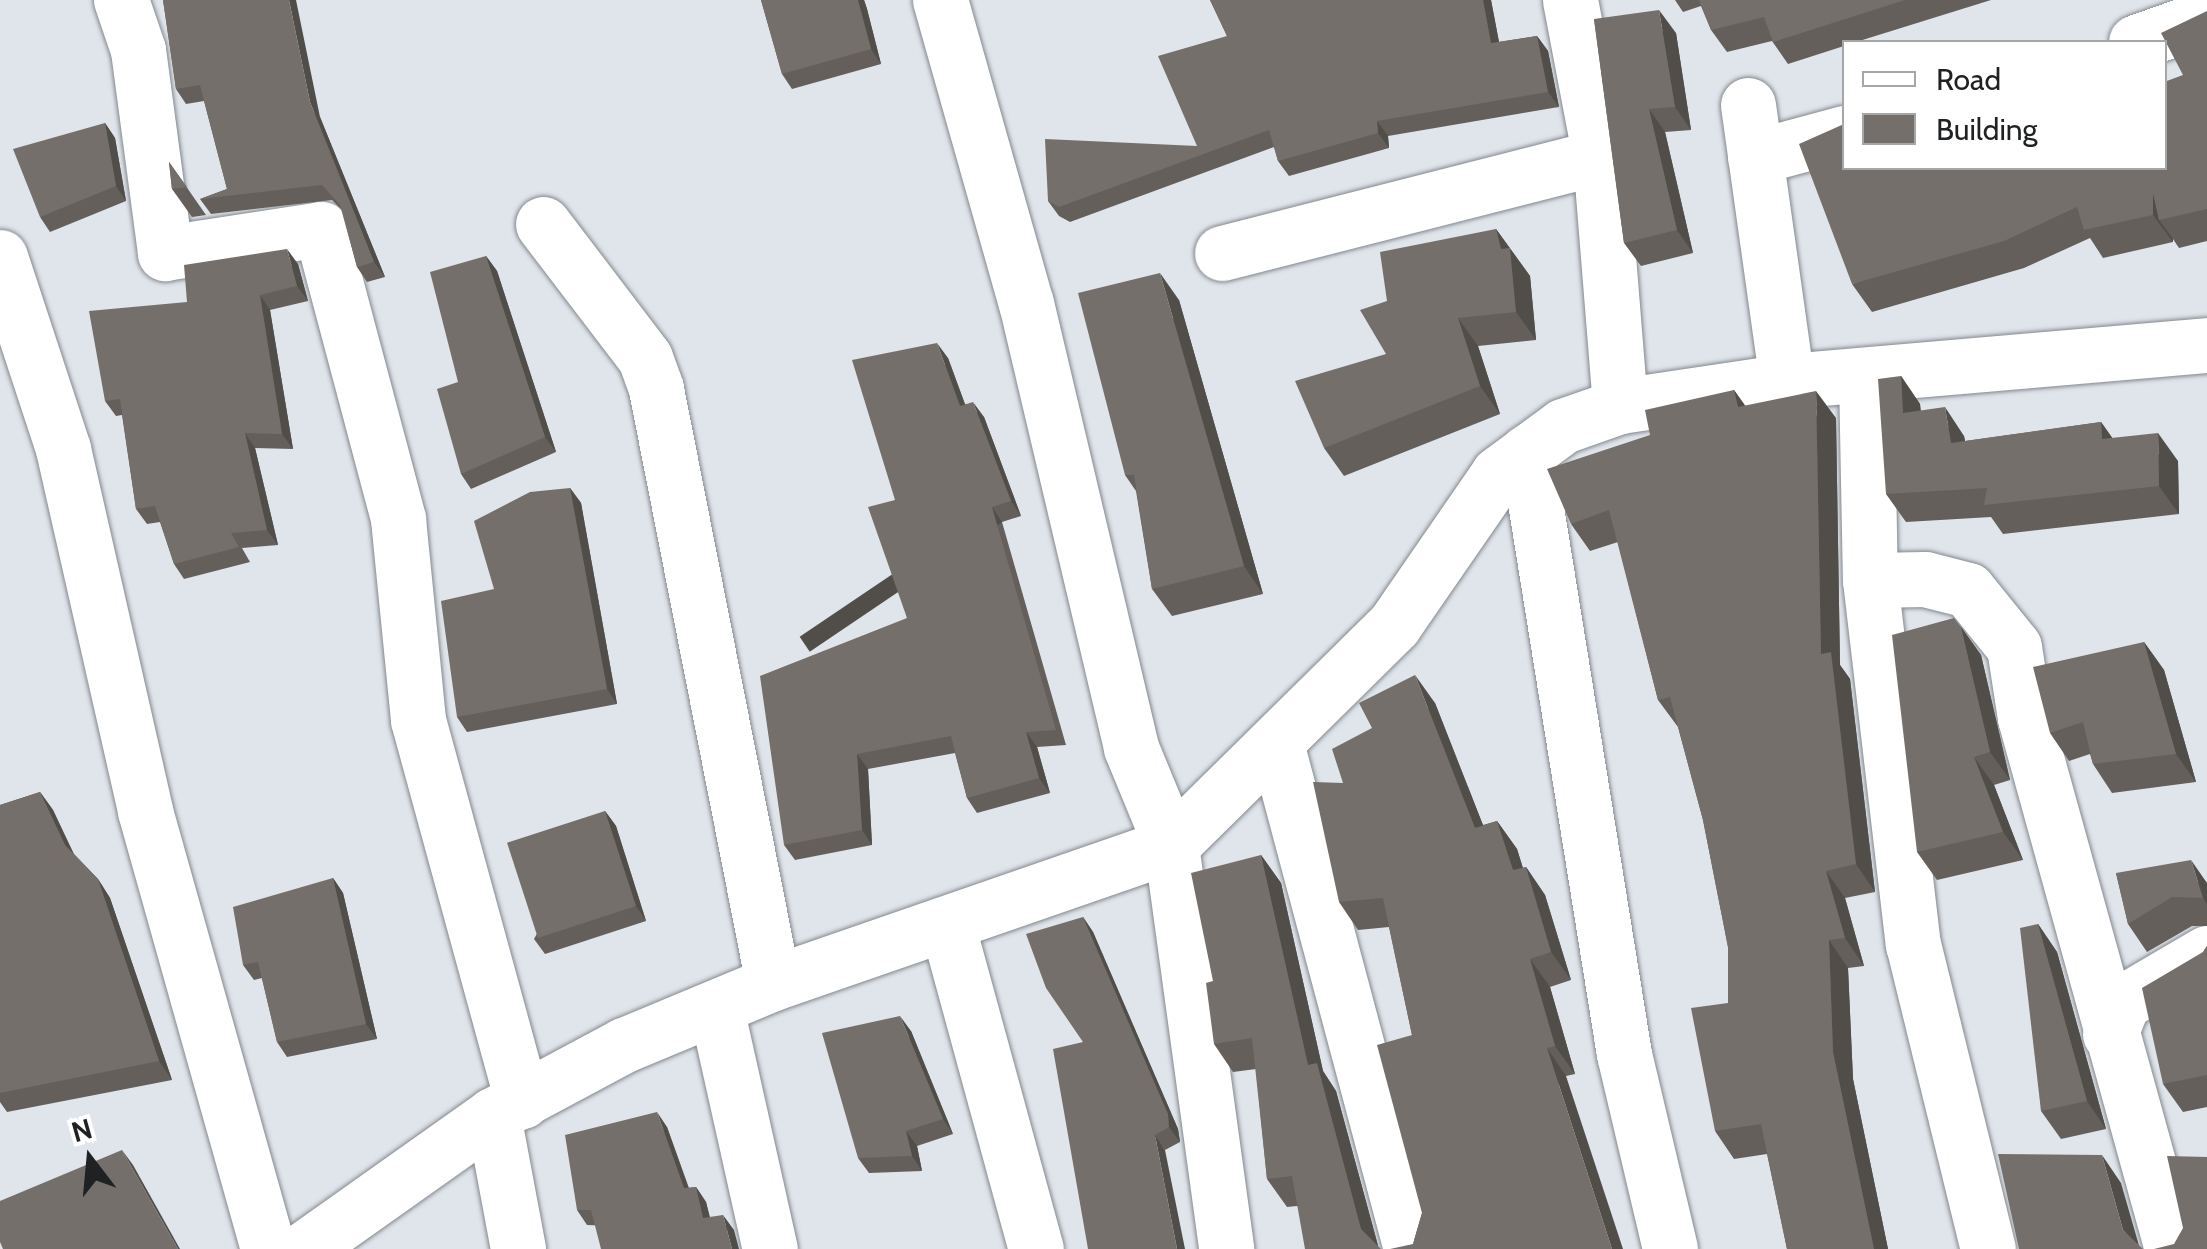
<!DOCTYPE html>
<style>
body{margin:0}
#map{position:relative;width:2207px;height:1249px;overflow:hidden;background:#dfe5eb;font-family:Cabin,sans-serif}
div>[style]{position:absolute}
.roads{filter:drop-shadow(0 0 2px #83888d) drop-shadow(0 0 2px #83888d)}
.minor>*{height:55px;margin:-27.5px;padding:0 27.5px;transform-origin:27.5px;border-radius:27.5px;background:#fff}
.wall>*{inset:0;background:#645f5b}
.shaded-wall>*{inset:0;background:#514e4a;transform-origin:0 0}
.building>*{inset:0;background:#746f6a;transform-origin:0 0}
span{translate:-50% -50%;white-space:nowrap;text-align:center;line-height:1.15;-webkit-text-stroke:9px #fff;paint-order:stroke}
.legend{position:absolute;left:1842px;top:40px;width:325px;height:130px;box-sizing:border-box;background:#fff;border:2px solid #a5a6a7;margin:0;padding:12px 18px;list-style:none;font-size:30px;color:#1f2123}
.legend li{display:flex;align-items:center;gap:20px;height:50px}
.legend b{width:50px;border:2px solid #a5a6a7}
.north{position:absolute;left:40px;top:1109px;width:100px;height:100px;-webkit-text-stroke:8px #fff;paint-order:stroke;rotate:344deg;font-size:28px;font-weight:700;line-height:40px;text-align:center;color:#1f2123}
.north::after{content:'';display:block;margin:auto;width:35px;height:45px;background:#1f2123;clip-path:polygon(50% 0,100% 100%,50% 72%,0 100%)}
</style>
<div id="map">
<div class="roads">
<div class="minor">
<i style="left:121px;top:0;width:53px;rotate:71.2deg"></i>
<i style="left:138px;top:50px;width:205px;rotate:82.4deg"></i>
<i style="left:165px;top:253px;width:158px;rotate:-8.7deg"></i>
<i style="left:321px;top:229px;width:300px;rotate:75.1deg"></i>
<i style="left:398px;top:519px;width:202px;rotate:84.3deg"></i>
<i style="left:418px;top:720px;width:395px;rotate:74.7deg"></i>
<i style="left:940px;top:0;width:315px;rotate:74.2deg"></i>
<i style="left:1026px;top:303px;width:457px;rotate:76.7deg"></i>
<i style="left:1131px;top:748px;width:105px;rotate:67.6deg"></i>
<i style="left:1171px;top:845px;width:408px;rotate:82.2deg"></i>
<i style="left:1570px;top:0;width:160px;rotate:79.2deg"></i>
<i style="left:1600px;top:157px;width:250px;rotate:85.4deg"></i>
<i style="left:2136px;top:42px;width:75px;rotate:-19.4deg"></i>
<i style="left:1748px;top:105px;width:279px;rotate:82deg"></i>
<i style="left:1755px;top:157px;width:92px;rotate:-15.1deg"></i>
<i style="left:543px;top:224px;width:168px;rotate:52.7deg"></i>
<i style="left:645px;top:358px;width:33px;rotate:70deg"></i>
<i style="left:656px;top:389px;width:605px;rotate:78.86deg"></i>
<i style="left:1222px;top:253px;width:390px;rotate:-14.3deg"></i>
<i style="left:0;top:257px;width:202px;rotate:71.8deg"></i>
<i style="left:63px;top:449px;width:371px;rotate:77.2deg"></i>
<i style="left:145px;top:811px;width:455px;rotate:74.3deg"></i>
<i style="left:1866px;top:376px;width:204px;rotate:88.9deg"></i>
<i style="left:1870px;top:580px;width:367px;rotate:83.3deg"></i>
<i style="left:1913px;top:944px;width:314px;rotate:76.2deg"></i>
<i style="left:1527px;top:452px;width:610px;rotate:80.85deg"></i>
<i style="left:1624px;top:1054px;width:200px;rotate:76.7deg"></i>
<i style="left:1870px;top:580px;width:55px;rotate:-1deg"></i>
<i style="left:1925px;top:579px;width:44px;rotate:14.3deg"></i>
<i style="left:1968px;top:590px;width:73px;rotate:51.1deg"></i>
<i style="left:2014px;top:647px;width:72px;rotate:81.2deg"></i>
<i style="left:2025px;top:718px;width:551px;rotate:74.53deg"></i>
<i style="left:1277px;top:747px;width:520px;rotate:75.05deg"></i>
<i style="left:947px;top:924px;width:337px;rotate:74.7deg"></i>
<i style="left:716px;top:1008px;width:247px;rotate:77.4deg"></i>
<i style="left:2110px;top:1034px;width:35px;rotate:-68deg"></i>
<i style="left:2123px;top:1002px;width:97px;rotate:-30.3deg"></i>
<i style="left:493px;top:1115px;width:136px;rotate:79.4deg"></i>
<i style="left:304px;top:1249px;width:232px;rotate:-35.3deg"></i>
<i style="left:493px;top:1115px;width:149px;rotate:-28.1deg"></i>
<i style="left:624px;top:1045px;width:161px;rotate:-22.6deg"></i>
<i style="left:773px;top:983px;width:421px;rotate:-19.1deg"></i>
<i style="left:1171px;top:845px;width:313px;rotate:-44.6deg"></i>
<i style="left:1394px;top:625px;width:183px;rotate:-55.4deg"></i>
<i style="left:1498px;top:474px;width:81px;rotate:-36.4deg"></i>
<i style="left:1563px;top:426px;width:60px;rotate:-19.3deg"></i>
<i style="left:1620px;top:406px;width:169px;rotate:-8.5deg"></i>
<i style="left:1787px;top:381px;width:422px;rotate:-4.9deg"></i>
</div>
</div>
<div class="wall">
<i style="clip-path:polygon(163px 0,320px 117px,385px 277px,367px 282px,357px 267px,342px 210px,332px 200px,211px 214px,200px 199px,227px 189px,204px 101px,186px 104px,176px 89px)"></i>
<i style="clip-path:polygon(761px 0,864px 0,867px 9px,881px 64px,792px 89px,782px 74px)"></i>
<i style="clip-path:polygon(1210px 0,1491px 0,1499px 42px,1537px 36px,1548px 51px,1559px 107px,1388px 136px,1389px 148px,1289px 176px,1278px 161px,1274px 147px,1070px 222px,1059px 216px,1048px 201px,1197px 146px,1227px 36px)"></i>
<i style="clip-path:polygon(1675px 0,1991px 0,1856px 42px,1844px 42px,1844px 46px,1788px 64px,1772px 41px,1727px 52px,1711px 30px,1701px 6px,1683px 12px)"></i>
<i style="clip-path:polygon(2207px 11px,2207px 241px,2179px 248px,2173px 239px,2173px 242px,2103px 258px,2090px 238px,2024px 268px,1872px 312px,1852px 284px,2164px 168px,2183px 75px)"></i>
<i style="clip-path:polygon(1594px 19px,1676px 33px,1691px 130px,1665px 132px,1693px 253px,1641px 266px,1624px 243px)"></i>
<i style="clip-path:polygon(105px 123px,115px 138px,126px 201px,50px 232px,40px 217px)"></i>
<i style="clip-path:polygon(169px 162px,206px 215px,192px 217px,172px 189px)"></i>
<i style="clip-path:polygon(1496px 229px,1530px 276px,1536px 340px,1478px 346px,1500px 414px,1344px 476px,1324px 448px,1386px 354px,1387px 301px)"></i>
<i style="clip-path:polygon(486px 256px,497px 271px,556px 452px,471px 489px,461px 474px,458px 382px)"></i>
<i style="clip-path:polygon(298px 264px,308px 301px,270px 310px,293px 449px,255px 448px,278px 545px,242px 548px,250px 562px,184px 579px,174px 564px,160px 522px,147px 524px,136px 509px,122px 415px,116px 416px,105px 401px,187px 302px)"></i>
<i style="clip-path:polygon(1179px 300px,1263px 594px,1172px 616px,1152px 589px,1136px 491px,1125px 475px)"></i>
<i style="clip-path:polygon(948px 358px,965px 404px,984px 417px,1021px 516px,1002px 522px,1066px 745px,1037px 747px,1050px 793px,977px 813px,967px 798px,955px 753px,868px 769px,872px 845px,795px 860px,784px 845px,907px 618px,895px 500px)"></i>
<i style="clip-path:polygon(1901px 376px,1920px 404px,1921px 411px,1964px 436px,1965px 441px,2101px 422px,2112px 438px,2178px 461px,2179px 514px,2003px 534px,1991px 517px,1906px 522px,1886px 494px)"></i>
<i style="clip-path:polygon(1734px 390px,1745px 406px,1836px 418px,1840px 665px,1850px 679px,1875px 892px,1845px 898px,1864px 966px,1848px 968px,1853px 1079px,1888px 1249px,1787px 1249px,1767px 1154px,1734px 1159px,1715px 1131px,1728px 1003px,1728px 947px,1703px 820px,1678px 727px,1658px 700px,1618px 542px,1590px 551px,1571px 524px,1650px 435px)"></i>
<i style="clip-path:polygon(570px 488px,581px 503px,617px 704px,467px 732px,457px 717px)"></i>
<i style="clip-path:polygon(1961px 627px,1981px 655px,2010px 780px,1994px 785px,2023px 860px,1937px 880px,1917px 852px)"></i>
<i style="clip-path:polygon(2144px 642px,2164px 670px,2196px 782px,2112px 793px,2093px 764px,2090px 754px,2069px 761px,2050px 733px)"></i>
<i style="clip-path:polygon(1435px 703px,1483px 825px,1497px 821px,1517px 849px,1523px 868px,1526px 867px,1545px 895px,1571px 980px,1550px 987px,1575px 1074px,1566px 1076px,1413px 1244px,1422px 1213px,1412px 1035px,1389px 927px,1358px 930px,1339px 902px,1343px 783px)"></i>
<i style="clip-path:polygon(40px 792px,53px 810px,74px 854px,98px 879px,110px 898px,172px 1080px,7px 1112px,0 1102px,0 805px)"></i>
<i style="clip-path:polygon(605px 811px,616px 826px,646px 921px,545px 954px,534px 939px)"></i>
<i style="clip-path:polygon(1261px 855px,1281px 883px,1323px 1071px,1336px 1091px,1378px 1246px,1297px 1206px,1287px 1207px,1267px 1179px,1256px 1069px,1233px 1072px,1214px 1044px,1213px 981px)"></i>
<i style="clip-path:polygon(2116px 873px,2207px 883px,2207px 926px,2192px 926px,2147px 952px,2128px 924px)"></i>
<i style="clip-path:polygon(333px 878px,343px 893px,377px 1039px,287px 1057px,277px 1042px,262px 978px,254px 980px,243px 965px)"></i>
<i style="clip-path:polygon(1083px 917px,1093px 932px,1178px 1129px,1180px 1142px,1165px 1150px,1083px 1042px)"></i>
<i style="clip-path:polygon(2038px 924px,2057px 952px,2106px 1129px,2061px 1139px,2041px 1111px)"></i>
<i style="clip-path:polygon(2207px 946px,2207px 1107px,2183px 1112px,2163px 1084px,2203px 952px)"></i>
<i style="clip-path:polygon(911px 1031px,953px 1134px,917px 1146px,922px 1171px,869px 1173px,858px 1158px)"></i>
<i style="clip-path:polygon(667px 1127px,689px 1188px,696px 1187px,706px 1202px,710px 1217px,734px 1230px,587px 1225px,577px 1210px)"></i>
</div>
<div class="shaded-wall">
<i style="clip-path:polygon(289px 0,296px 0,320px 117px,385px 277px,374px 262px,310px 102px)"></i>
<i style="clip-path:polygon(858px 0,864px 0,867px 9px,881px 64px,871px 49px)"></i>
<i style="clip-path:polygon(1483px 0,1491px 0,1502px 58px,1491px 43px)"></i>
<i style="clip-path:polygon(1659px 10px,1676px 33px,1691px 130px,1675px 107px)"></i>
<i style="clip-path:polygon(1537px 36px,1548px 51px,1559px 107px,1548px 92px)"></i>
<i style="clip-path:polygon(1649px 109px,1665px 132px,1693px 253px,1677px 230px)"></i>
<i style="clip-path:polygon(1377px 121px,1388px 136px,1389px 148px,1378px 133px)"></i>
<i style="clip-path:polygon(105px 123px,115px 138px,126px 201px,116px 186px)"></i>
<i style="clip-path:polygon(2153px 193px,2159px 220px,2173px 239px,2173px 242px,2153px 215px)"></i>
<i style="clip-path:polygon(1496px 229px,1530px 276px,1536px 340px,1516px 312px)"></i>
<i style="clip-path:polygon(287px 249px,298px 264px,308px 301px,297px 286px)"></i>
<i style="clip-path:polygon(486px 256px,497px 271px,556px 452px,545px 437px)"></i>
<i style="clip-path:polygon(1160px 273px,1179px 300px,1263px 594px,1244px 566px)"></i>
<i style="clip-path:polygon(260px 295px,270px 310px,293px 449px,282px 434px)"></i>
<i style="clip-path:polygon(1458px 318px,1478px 346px,1500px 414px,1480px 386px)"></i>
<i style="clip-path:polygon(937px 343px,948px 358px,971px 421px,960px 406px)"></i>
<i style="clip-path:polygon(1901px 376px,1920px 404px,1922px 442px,1903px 413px)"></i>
<i style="clip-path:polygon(1734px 390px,1754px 418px,1738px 407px)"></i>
<i style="clip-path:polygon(1816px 391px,1836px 418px,1840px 665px,1850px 679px,1875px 892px,1856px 864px,1821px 654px)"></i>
<i style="clip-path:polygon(973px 402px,984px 417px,1021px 516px,1011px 501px)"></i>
<i style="clip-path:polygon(1945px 407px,1964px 436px,1971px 471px,1951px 443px)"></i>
<i style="clip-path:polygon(2101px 422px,2121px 450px,2102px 439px)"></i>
<i style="clip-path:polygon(245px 433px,255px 448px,278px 545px,267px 530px)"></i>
<i style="clip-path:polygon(2158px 433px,2178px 461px,2179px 514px,2159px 486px)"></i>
<i style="clip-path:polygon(570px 488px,581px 503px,617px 704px,607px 689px)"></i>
<i style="left:992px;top:507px;width:18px;height:232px;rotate:56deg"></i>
<i style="clip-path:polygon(1961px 627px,1981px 655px,2010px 780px,1990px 752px)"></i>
<i style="clip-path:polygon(2144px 642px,2164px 670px,2196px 782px,2176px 754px)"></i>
<i style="clip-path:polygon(1415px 675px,1435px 703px,1495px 856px,1475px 828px)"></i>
<i style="clip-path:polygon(1026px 732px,1037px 747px,1050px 793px,1039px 778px)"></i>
<i style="clip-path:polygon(857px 754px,868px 769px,872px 845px,862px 830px)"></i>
<i style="clip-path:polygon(1974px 757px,1994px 785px,2023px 860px,2003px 832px)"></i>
<i style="clip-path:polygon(40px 792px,53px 810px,78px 864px,65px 845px)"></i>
<i style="clip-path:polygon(605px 811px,616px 826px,646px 921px,636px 906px)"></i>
<i style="clip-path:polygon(1497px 821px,1517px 849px,1532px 898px,1513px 870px)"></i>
<i style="clip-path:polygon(1261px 855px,1281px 883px,1323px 1071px,1336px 1091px,1379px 1249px,1361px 1229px,1308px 1065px)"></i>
<i style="clip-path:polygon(2191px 860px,2207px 883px,2207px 904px,2203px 898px)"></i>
<i style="clip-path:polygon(1526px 867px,1545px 895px,1571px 980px,1551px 952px)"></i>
<i style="clip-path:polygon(1826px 871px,1845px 898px,1864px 966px,1845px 938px)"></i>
<i style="clip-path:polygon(333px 878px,343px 893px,377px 1039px,366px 1024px)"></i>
<i style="clip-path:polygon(98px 879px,110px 898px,172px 1080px,159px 1061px)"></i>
<i style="clip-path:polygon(1083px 917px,1093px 932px,1178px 1129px,1180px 1142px,1169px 1127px)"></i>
<i style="clip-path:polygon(2038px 924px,2057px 952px,2106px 1129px,2087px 1101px)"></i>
<i style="clip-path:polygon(1829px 940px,1848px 968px,1853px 1079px,1888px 1249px,1874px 1249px,1833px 1052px)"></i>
<i style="clip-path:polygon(1530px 959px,1550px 987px,1575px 1074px,1555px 1046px)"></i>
<i style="clip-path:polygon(900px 1016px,911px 1031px,953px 1134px,943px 1119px)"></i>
<i style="clip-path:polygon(1547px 1048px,1566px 1076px,1623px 1249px,1612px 1249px)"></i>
<i style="clip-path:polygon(657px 1112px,667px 1127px,694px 1204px,684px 1188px)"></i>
<i style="clip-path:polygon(906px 1131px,917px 1146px,922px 1171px,912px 1156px)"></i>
<i style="clip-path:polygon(1155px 1135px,1165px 1150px,1185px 1249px,1177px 1249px)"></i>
<i style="clip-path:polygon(122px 1150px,133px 1165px,180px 1249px,178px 1249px)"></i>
<i style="clip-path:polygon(2102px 1155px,2121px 1183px,2140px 1249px,2123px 1230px)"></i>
<i style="clip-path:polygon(696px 1187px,706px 1202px,713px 1233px,703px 1218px)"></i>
<i style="clip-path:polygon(723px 1215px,734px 1230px,739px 1249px,732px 1249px)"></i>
</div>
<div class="building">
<i style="clip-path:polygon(163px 0,289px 0,310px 102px,374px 262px,357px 267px,340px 205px,322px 185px,200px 199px,227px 189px,200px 85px,176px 89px)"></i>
<i style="clip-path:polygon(761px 0,858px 0,871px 49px,782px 74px)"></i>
<i style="clip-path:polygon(1210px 0,1483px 0,1491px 43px,1537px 36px,1548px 92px,1377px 121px,1378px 133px,1278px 161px,1269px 130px,1059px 207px,1048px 201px,1045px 139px,1197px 146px,1158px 56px,1227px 36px)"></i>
<i style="clip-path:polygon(1699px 0,1905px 0,1773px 42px,1764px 17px,1711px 30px)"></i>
<i style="clip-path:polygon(1659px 10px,1675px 107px,1649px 109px,1677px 230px,1624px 243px,1594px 19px)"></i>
<i style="clip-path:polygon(2207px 11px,2207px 209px,2159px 220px,2153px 193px,2153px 215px,2084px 230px,2077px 207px,2004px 241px,1852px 284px,1799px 144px,1844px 124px,1844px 168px,2164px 168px,2164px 82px,2183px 75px,2161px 33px)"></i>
<i style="clip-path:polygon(105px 123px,116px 186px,40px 217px,13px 149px)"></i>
<i style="clip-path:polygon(169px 162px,187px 187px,172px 189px)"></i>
<i style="clip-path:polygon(1496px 229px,1501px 249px,1510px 248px,1516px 312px,1458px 318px,1480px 386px,1324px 448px,1295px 381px,1386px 354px,1360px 310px,1387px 301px,1380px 252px)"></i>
<i style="clip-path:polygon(287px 249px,297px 286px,260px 295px,282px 434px,245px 433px,267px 530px,231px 533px,239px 547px,174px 564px,155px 506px,136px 509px,120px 399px,105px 401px,89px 311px,187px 302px,184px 265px)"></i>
<i style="clip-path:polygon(486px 256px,545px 437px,461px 474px,437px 389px,458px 382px,430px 272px)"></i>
<i style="clip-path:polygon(1160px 273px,1244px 566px,1152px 589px,1134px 475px,1125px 475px,1078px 293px)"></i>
<i style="clip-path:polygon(937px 343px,960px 406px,973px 402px,1011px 501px,992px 507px,1056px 730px,1026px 732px,1039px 778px,967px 798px,951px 736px,857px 754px,862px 830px,784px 845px,760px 676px,907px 618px,868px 507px,895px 500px,852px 360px)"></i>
<i style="clip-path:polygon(1901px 376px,1903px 413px,1945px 407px,1951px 443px,2101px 422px,2102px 439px,2158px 433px,2159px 486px,1984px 505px,1987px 488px,1886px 494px,1878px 379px)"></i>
<i style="clip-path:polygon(1734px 390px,1738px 407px,1816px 391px,1821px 654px,1831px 652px,1856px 864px,1826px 871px,1845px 938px,1829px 940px,1833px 1052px,1874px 1249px,1787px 1249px,1761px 1124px,1715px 1131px,1691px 1008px,1728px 1003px,1728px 947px,1703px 820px,1670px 697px,1658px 700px,1609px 510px,1571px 524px,1547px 469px,1650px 435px,1645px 410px)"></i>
<i style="clip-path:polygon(570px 488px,607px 689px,457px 717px,441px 601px,494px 589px,474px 521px,530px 492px)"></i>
<i style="clip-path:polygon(1954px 618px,1961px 627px,1990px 752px,1974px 757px,2003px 832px,1917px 852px,1892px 635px)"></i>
<i style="clip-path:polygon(2144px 642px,2176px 754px,2093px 764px,2083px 722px,2050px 733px,2033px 667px)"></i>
<i style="clip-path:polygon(1415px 675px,1475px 828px,1497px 821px,1513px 870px,1526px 867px,1551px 952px,1530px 959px,1555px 1046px,1547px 1048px,1612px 1249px,1390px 1249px,1413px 1244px,1422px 1213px,1377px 1045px,1412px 1035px,1383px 898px,1339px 902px,1313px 782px,1343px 783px,1332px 749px,1372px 728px,1359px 703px)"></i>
<i style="clip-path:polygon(40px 792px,65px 845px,98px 879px,159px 1061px,0 1093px,0 805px)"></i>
<i style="left:605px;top:811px;width:100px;height:103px;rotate:72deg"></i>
<i style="clip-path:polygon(1261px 855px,1308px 1065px,1317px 1063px,1361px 1229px,1381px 1249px,1305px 1249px,1292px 1176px,1267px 1179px,1252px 1038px,1214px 1044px,1206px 983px,1213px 981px,1191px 873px)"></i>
<i style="clip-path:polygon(2191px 860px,2203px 898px,2172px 897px,2128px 924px,2116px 873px)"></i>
<i style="clip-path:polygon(333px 878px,366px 1024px,277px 1042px,258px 962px,243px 965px,233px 907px)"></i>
<i style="clip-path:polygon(1083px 917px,1168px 1114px,1169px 1127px,1155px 1135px,1177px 1249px,1088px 1249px,1053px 1049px,1083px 1042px,1046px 988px,1026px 934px)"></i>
<i style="clip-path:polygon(2038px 924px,2087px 1101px,2041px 1111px,2020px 928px)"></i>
<i style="clip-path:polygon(2207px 946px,2207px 1075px,2163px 1084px,2142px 988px,2203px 952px)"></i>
<i style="clip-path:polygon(900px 1016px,943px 1119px,906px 1131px,912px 1156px,858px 1158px,822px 1033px)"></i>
<i style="clip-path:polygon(657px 1112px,684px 1188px,696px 1187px,703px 1218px,723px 1215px,732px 1249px,601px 1249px,591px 1210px,577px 1210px,565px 1135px)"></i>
<i style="clip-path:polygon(122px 1150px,178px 1249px,3px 1249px,0 1242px,0 1201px)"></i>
<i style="clip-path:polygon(1998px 1154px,2102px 1155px,2123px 1230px,2143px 1249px,2019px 1249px)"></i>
<i style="clip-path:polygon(2167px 1156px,2207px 1157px,2207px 1249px,2154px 1249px,2174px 1244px,2183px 1228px)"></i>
</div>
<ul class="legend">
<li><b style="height:12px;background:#fff"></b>Road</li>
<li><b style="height:28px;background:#746f6a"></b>Building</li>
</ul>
<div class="north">N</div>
</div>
